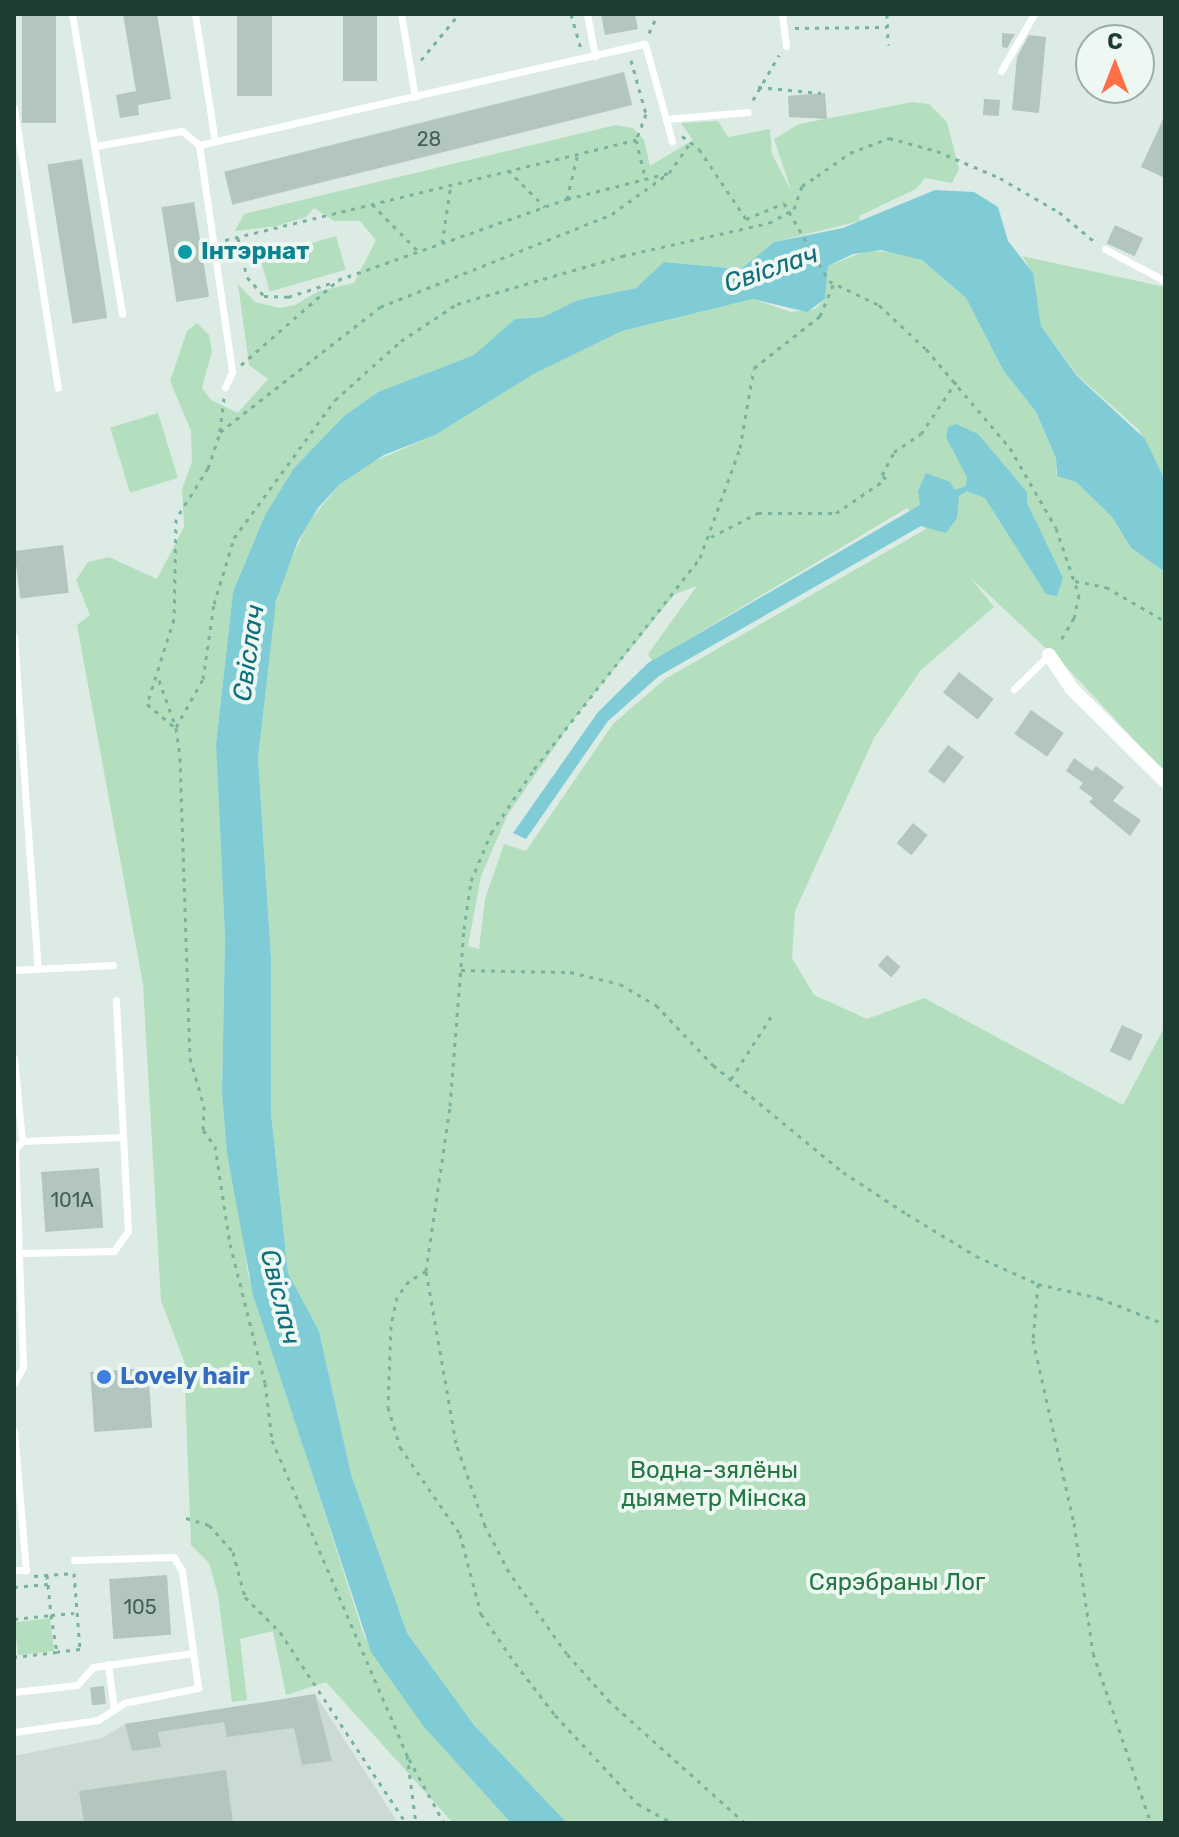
<!DOCTYPE html>
<meta charset="utf-8">
<style>
body{margin:0}
#map{position:relative;width:1179px;height:1837px;overflow:hidden;background:#ddebe5;font-family:Rubik,sans-serif}
div>[style]{position:absolute}
.built>*{inset:0;background:#cbdbd3}
.green>*{inset:0;background:#b3dfbe;transform-origin:0 0}
.water>*{inset:0;background:#7fccd7}
.building>*{inset:0;background:#b2c6bd;transform-origin:0 0}
.path>*{height:3px;margin-top:-1.5px;transform-origin:0;background:repeating-linear-gradient(90deg,#7ab29f 0 4px,transparent 0 10px)}
.lane>*{height:7px;margin:-3.5px;padding:0 3.5px;transform-origin:3.5px;border-radius:3.5px;background:#fff}
.street>*{height:14px;margin:-7px;padding:0 7px;transform-origin:7px;border-radius:7px;background:#fff}
.dots>*{width:22px;height:22px;translate:-50% -50%;box-sizing:border-box;border:4px solid #eef8f2;border-radius:50%}
span{translate:-50% -50%;white-space:nowrap;text-align:center;line-height:1.15;-webkit-text-stroke:8px #eef8f2;paint-order:stroke}
.number-label{font-size:20px;color:#425e56}
.number-label span{-webkit-text-stroke-width:0}
.culture-label{font-size:24px;color:#0d838f;font-weight:700}
.left{translate:0 -50%;text-align:left}
.shop-label{font-size:24px;color:#366cbe;font-weight:700}
.park-label{font-size:24px;color:#247742}
.water-label{font-size:26px;color:#126e7d;font-style:italic}
.frame{position:absolute;inset:0;border:16px solid #1d3c33;pointer-events:none}
.north{position:absolute;left:1075px;top:24px;width:80px;height:80px;box-sizing:border-box;background:#eef8f2;border:2px solid #9aada6;border-radius:50%;rotate:0deg;font-size:22px;font-weight:700;line-height:32px;text-align:center;color:#1d3c33}
.north::after{content:'';display:block;margin:auto;width:28px;height:36px;background:#ff7047;clip-path:polygon(50% 0,100% 100%,50% 72%,0 100%)}
</style>
<div id="map">
<div class="built">
<i style="clip-path:polygon(315px 1694px,398px 1823px,14px 1823px,14px 1756px,102px 1738px,125px 1724px)"></i>
</div>
<div class="green">
<i style="clip-path:polygon(913px 102px,929px 104px,947px 122px,959px 169px,952px 183px,925px 178px,916px 189px,859px 216px,860px 221px,774px 242px,741px 269px,665px 262px,636px 288px,578px 300px,543px 317px,523px 318px,474px 355px,378px 392px,344px 416px,294px 468px,265px 515px,233px 592px,216px 744px,225px 937px,222px 1092px,248px 1274px,364px 1636px,424px 1727px,511px 1823px,453px 1823px,326px 1682px,286px 1695px,273px 1631px,240px 1639px,247px 1700px,232px 1702px,218px 1595px,209px 1563px,191px 1545px,184px 1361px,161px 1301px,143px 984px,77px 625px,90px 615px,76px 580px,88px 562px,109px 557px,157px 579px,184px 527px,182px 489px,192px 462px,191px 431px,170px 381px,187px 331px,197px 323px,209px 335px,212px 351px,202px 388px,211px 400px,238px 413px,268px 379px,249px 365px,238px 284px,255px 302px,280px 308px,295px 305px,319px 291px,354px 283px,376px 240px,360px 221px,334px 221px,314px 208px,306px 217px,277px 226px,235px 231px,244px 214px,616px 125px,633px 128px,644px 140px,650px 166px,693px 140px,681px 123px,718px 121px,728px 137px,770px 129px,772px 154px,792px 193px,774px 139px,799px 124px)"></i>
<i style="left:336px;top:236px;width:35px;height:79px;rotate:74deg"></i>
<i style="clip-path:polygon(evenodd,866px 251px,896px 252px,922px 260px,966px 298px,1003px 370px,1036px 412px,1056px 458px,1056px 474px,1076px 482px,1112px 517px,1131px 548px,1165px 572px,1165px 773px,1073px 674px,970px 577px,994px 607px,921px 670px,874px 738px,795px 911px,792px 958px,814px 995px,867px 1019px,924px 998px,1123px 1105px,1165px 1026px,1165px 1823px,567px 1823px,474px 1725px,407px 1633px,351px 1474px,319px 1331px,288px 1273px,271px 1113px,271px 958px,258px 757px,271px 623px,282px 579px,308px 523px,340px 484px,368px 464px,435px 435px,534px 374px,622px 331px,753px 299px,791px 312px,815px 309px,825px 299px,828px 266px,866px 251px,907px 508px,926px 529px,665px 679px,613px 724px,526px 851px,504px 844px,485px 899px,479px 949px,468px 946px,481px 876px,508px 814px,574px 719px,675px 594px,697px 586px,648px 654px,652px 661px,907px 508px)"></i>
<i style="clip-path:polygon(1022px 256px,1165px 287px,1165px 480px,1138px 429px,1078px 376px,1041px 326px,1028px 265px)"></i>
<i style="left:158px;top:413px;width:68px;height:50px;rotate:73deg"></i>
<i style="left:50px;top:1618px;width:33px;height:36px;rotate:83deg"></i>
</div>
<div class="water">
<i style="clip-path:polygon(935px 190px,974px 192px,998px 207px,1008px 241px,1033px 273px,1041px 326px,1077px 376px,1145px 439px,1165px 480px,1165px 572px,1131px 548px,1112px 517px,1076px 482px,1057px 476px,1056px 458px,1036px 412px,1003px 370px,966px 298px,922px 260px,881px 250px,853px 254px,828px 266px,825px 299px,807px 312px,753px 299px,622px 331px,534px 374px,435px 435px,384px 455px,340px 484px,318px 508px,298px 541px,276px 601px,258px 757px,271px 958px,271px 1113px,288px 1273px,319px 1331px,351px 1474px,407px 1633px,474px 1725px,567px 1823px,511px 1823px,424px 1727px,371px 1652px,253px 1295px,227px 1153px,222px 1092px,225px 937px,216px 744px,233px 592px,265px 515px,294px 468px,344px 416px,378px 392px,474px 355px,515px 319px,543px 317px,578px 300px,636px 288px,664px 262px,741px 269px,774px 242px,843px 228px)"></i>
<i style="clip-path:polygon(956px 424px,978px 434px,1027px 492px,1027px 503px,1063px 578px,1057px 596px,1046px 594px,985px 498px,967px 491px,959px 496px,957px 518px,946px 533px,921px 526px,659px 676px,608px 721px,526px 839px,513px 833px,598px 712px,648px 663px,920px 505px,918px 491px,926px 473px,950px 482px,955px 490px,966px 486px,967px 477px,946px 437px,948px 427px)"></i>
</div>
<div class="building">
<i style="left:22px;top:14px;width:34px;height:109px"></i>
<i style="clip-path:polygon(123px 14px,157px 14px,171px 99px,138px 105px,139px 115px,120px 118px,116px 95px,136px 91px)"></i>
<i style="left:237px;top:14px;width:35px;height:82px"></i>
<i style="left:343px;top:14px;width:34px;height:67px"></i>
<i style="clip-path:polygon(601px 14px,635px 14px,638px 29px,605px 35px)"></i>
<i style="clip-path:polygon(1002px 33px,1015px 34px,1007px 48px,1002px 47px)"></i>
<i style="clip-path:polygon(1029px 35px,1046px 37px,1039px 113px,1012px 110px,1017px 57px)"></i>
<i style="left:624px;top:72px;width:34px;height:412px;rotate:76deg"></i>
<i style="clip-path:polygon(825px 93px,827px 119px,789px 117px,788px 96px)"></i>
<i style="left:984px;top:99px;width:16px;height:16px;rotate:4deg"></i>
<i style="clip-path:polygon(1165px 115px,1165px 178px,1141px 167px)"></i>
<i style="left:82px;top:159px;width:161px;height:35px;rotate:81deg"></i>
<i style="left:194px;top:202px;width:96px;height:33px;rotate:81deg"></i>
<i style="left:1115px;top:225px;width:31px;height:20px;rotate:25deg"></i>
<i style="left:63px;top:545px;width:48px;height:49px;rotate:83deg"></i>
<i style="left:959px;top:672px;width:44px;height:26px;rotate:38deg"></i>
<i style="left:1031px;top:710px;width:40px;height:29px;rotate:35deg"></i>
<i style="left:948px;top:745px;width:20px;height:33px;rotate:37deg"></i>
<i style="clip-path:polygon(1074px 758px,1092px 771px,1096px 766px,1124px 787px,1113px 801px,1141px 820px,1130px 836px,1089px 802px,1093px 798px,1079px 788px,1083px 783px,1066px 771px)"></i>
<i style="left:913px;top:823px;width:19px;height:26px;rotate:39deg"></i>
<i style="left:887px;top:955px;width:18px;height:14px;rotate:41deg"></i>
<i style="left:1122px;top:1025px;width:23px;height:29px;rotate:25deg"></i>
<i style="left:99px;top:1168px;width:60px;height:58px;rotate:86deg"></i>
<i style="left:148px;top:1368px;width:60px;height:58px;rotate:86deg"></i>
<i style="left:167px;top:1575px;width:60px;height:58px;rotate:86deg"></i>
<i style="left:104px;top:1686px;width:18px;height:14px;rotate:84deg"></i>
<i style="clip-path:polygon(315px 1694px,332px 1761px,302px 1765px,294px 1728px,227px 1737px,224px 1722px,158px 1732px,161px 1747px,132px 1751px,125px 1724px)"></i>
<i style="clip-path:polygon(226px 1770px,233px 1823px,84px 1823px,79px 1791px)"></i>
</div>
<div class="path">
<i style="left:571px;top:14px;width:35px;rotate:74deg"></i>
<i style="left:887px;top:14px;width:31px;rotate:88deg"></i>
<i style="left:795px;top:28px;width:92px;rotate:-0.6deg"></i>
<i style="left:649px;top:33px;width:21px;rotate:-65deg"></i>
<i style="left:421px;top:60px;width:60px;rotate:-50.4deg"></i>
<i style="left:631px;top:60px;width:56px;rotate:74.5deg"></i>
<i style="left:646px;top:114px;width:28px;rotate:111deg"></i>
<i style="left:758px;top:87px;width:63px;rotate:5.4deg"></i>
<i style="left:753px;top:100px;width:52px;rotate:-60deg"></i>
<i style="left:682px;top:136px;width:21px;rotate:37deg"></i>
<i style="left:699px;top:149px;width:84px;rotate:56.1deg"></i>
<i style="left:746px;top:219px;width:41px;rotate:-22.8deg"></i>
<i style="left:784px;top:203px;width:90px;rotate:60deg"></i>
<i style="left:829px;top:281px;width:55px;rotate:25.6deg"></i>
<i style="left:879px;top:305px;width:64px;rotate:43.1deg"></i>
<i style="left:926px;top:349px;width:130px;rotate:49.7deg"></i>
<i style="left:1010px;top:448px;width:92px;rotate:60.1deg"></i>
<i style="left:1056px;top:528px;width:71px;rotate:71.1deg"></i>
<i style="left:1079px;top:595px;width:24px;rotate:102deg"></i>
<i style="left:1074px;top:618px;width:29px;rotate:121deg"></i>
<i style="left:508px;top:170px;width:52px;rotate:45deg"></i>
<i style="left:567px;top:199px;width:47px;rotate:-76.6deg"></i>
<i style="left:372px;top:204px;width:67px;rotate:45.6deg"></i>
<i style="left:238px;top:238px;width:40px;rotate:77deg"></i>
<i style="left:247px;top:277px;width:25px;rotate:48deg"></i>
<i style="left:264px;top:296px;width:24px;rotate:2deg"></i>
<i style="left:288px;top:297px;width:48px;rotate:-18.1deg"></i>
<i style="left:225px;top:240px;width:423px;rotate:-13.7deg"></i>
<i style="left:636px;top:140px;width:37px;rotate:76deg"></i>
<i style="left:442px;top:243px;width:60px;rotate:-81.3deg"></i>
<i style="left:241px;top:365px;width:129px;rotate:-41.2deg"></i>
<i style="left:338px;top:280px;width:243px;rotate:-19.5deg"></i>
<i style="left:567px;top:199px;width:105px;rotate:-14.3deg"></i>
<i style="left:669px;top:173px;width:39px;rotate:-55deg"></i>
<i style="left:224px;top:398px;width:38px;rotate:97deg"></i>
<i style="left:219px;top:436px;width:34px;rotate:109deg"></i>
<i style="left:208px;top:468px;width:60px;rotate:122.1deg"></i>
<i style="left:176px;top:519px;width:100px;rotate:91.1deg"></i>
<i style="left:174px;top:619px;width:89px;rotate:107.6deg"></i>
<i style="left:147px;top:704px;width:38px;rotate:40deg"></i>
<i style="left:176px;top:728px;width:30px;rotate:82deg"></i>
<i style="left:180px;top:758px;width:300px;rotate:88.1deg"></i>
<i style="left:190px;top:1058px;width:50px;rotate:73.7deg"></i>
<i style="left:204px;top:1106px;width:24px;rotate:92deg"></i>
<i style="left:203px;top:1130px;width:20px;rotate:53deg"></i>
<i style="left:215px;top:1146px;width:99px;rotate:81.3deg"></i>
<i style="left:230px;top:1244px;width:143px;rotate:75.9deg"></i>
<i style="left:265px;top:1383px;width:57px;rotate:83deg"></i>
<i style="left:272px;top:1440px;width:343px;rotate:66.8deg"></i>
<i style="left:407px;top:1755px;width:69px;rotate:82.5deg"></i>
<i style="left:220px;top:432px;width:203px;rotate:-38deg"></i>
<i style="left:380px;top:307px;width:250px;rotate:-21.8deg"></i>
<i style="left:612px;top:214px;width:67px;rotate:-35.8deg"></i>
<i style="left:711px;top:537px;width:53px;rotate:-27.1deg"></i>
<i style="left:758px;top:513px;width:78px"></i>
<i style="left:836px;top:513px;width:60px;rotate:-34.2deg"></i>
<i style="left:886px;top:479px;width:6px;rotate:-135deg"></i>
<i style="left:882px;top:475px;width:26px;rotate:-62deg"></i>
<i style="left:894px;top:452px;width:32px;rotate:-34deg"></i>
<i style="left:921px;top:434px;width:63px;rotate:-56.1deg"></i>
<i style="left:1075px;top:581px;width:32px;rotate:11deg"></i>
<i style="left:1106px;top:587px;width:68px;rotate:30deg"></i>
<i style="left:159px;top:680px;width:51px;rotate:70.5deg"></i>
<i style="left:176px;top:727px;width:55px;rotate:-60.6deg"></i>
<i style="left:203px;top:679px;width:76px;rotate:-81.7deg"></i>
<i style="left:214px;top:604px;width:69px;rotate:-73.1deg"></i>
<i style="left:234px;top:538px;width:171px;rotate:-53.8deg"></i>
<i style="left:335px;top:400px;width:89px;rotate:-41.8deg"></i>
<i style="left:401px;top:341px;width:67px;rotate:-33.5deg"></i>
<i style="left:457px;top:304px;width:172px;rotate:-16.2deg"></i>
<i style="left:622px;top:256px;width:151px;rotate:-12.7deg"></i>
<i style="left:769px;top:223px;width:29px;rotate:-29deg"></i>
<i style="left:794px;top:209px;width:24px;rotate:-71deg"></i>
<i style="left:802px;top:186px;width:18px;rotate:-34deg"></i>
<i style="left:817px;top:176px;width:40px;rotate:-34.9deg"></i>
<i style="left:850px;top:153px;width:42px;rotate:-21deg"></i>
<i style="left:889px;top:138px;width:50px;rotate:15.2deg"></i>
<i style="left:937px;top:151px;width:69px;rotate:23.2deg"></i>
<i style="left:1000px;top:178px;width:68px;rotate:30deg"></i>
<i style="left:1059px;top:212px;width:47px;rotate:39.8deg"></i>
<i style="left:461px;top:970px;width:109px;rotate:1.1deg"></i>
<i style="left:570px;top:972px;width:51px;rotate:13.5deg"></i>
<i style="left:620px;top:984px;width:42px;rotate:30.3deg"></i>
<i style="left:656px;top:1005px;width:83px;rotate:46.5deg"></i>
<i style="left:713px;top:1065px;width:168px;rotate:39.5deg"></i>
<i style="left:843px;top:1172px;width:77px;rotate:33.3deg"></i>
<i style="left:907px;top:1214px;width:81px;rotate:31.3deg"></i>
<i style="left:976px;top:1256px;width:68px;rotate:24.3deg"></i>
<i style="left:1038px;top:1284px;width:63px;rotate:12.9deg"></i>
<i style="left:1099px;top:1298px;width:71px;rotate:21.5deg"></i>
<i style="left:731px;top:1079px;width:80px;rotate:-57.3deg"></i>
<i style="left:426px;top:1271px;width:20px;rotate:150deg"></i>
<i style="left:409px;top:1281px;width:20px;rotate:127deg"></i>
<i style="left:397px;top:1297px;width:30px;rotate:102deg"></i>
<i style="left:391px;top:1326px;width:81px;rotate:92.1deg"></i>
<i style="left:388px;top:1407px;width:42px;rotate:73.3deg"></i>
<i style="left:400px;top:1447px;width:106px;rotate:55.4deg"></i>
<i style="left:460px;top:1534px;width:83px;rotate:75.3deg"></i>
<i style="left:481px;top:1614px;width:60px;rotate:55.2deg"></i>
<i style="left:515px;top:1663px;width:66px;rotate:52.4deg"></i>
<i style="left:555px;top:1715px;width:122px;rotate:47deg"></i>
<i style="left:638px;top:1804px;width:39px;rotate:29deg"></i>
<i style="left:1038px;top:1284px;width:56px;rotate:95.1deg"></i>
<i style="left:1033px;top:1340px;width:188px;rotate:77.4deg"></i>
<i style="left:1074px;top:1523px;width:131px;rotate:81.7deg"></i>
<i style="left:1093px;top:1653px;width:180px;rotate:71.2deg"></i>
<i style="left:186px;top:1518px;width:24px;rotate:17deg"></i>
<i style="left:209px;top:1525px;width:36px;rotate:48deg"></i>
<i style="left:233px;top:1552px;width:47px;rotate:75.1deg"></i>
<i style="left:245px;top:1597px;width:49px;rotate:45deg"></i>
<i style="left:280px;top:1632px;width:229px;rotate:56.6deg"></i>
<i style="left:47px;top:1575px;width:40px;rotate:84.3deg"></i>
<i style="left:51px;top:1615px;width:23px;rotate:-5deg"></i>
<i style="left:34px;top:1576px;width:40px;rotate:-4.3deg"></i>
<i style="left:74px;top:1573px;width:76px;rotate:85.5deg"></i>
<i style="left:80px;top:1649px;width:23px;rotate:173deg"></i>
<i style="left:14px;top:1587px;width:34px;rotate:-5deg"></i>
<i style="left:14px;top:1619px;width:37px;rotate:-6deg"></i>
<i style="left:51px;top:1615px;width:37px;rotate:81deg"></i>
<i style="left:57px;top:1652px;width:43px;rotate:173.4deg"></i>
<i style="left:409px;top:1759px;width:73px;rotate:61.3deg"></i>
<i style="left:745px;top:1823px;width:181px;rotate:-138.1deg"></i>
<i style="left:610px;top:1702px;width:64px;rotate:-131.9deg"></i>
<i style="left:567px;top:1654px;width:100px;rotate:-125.3deg"></i>
<i style="left:509px;top:1572px;width:52px;rotate:-117.6deg"></i>
<i style="left:485px;top:1526px;width:88px;rotate:-109.3deg"></i>
<i style="left:456px;top:1443px;width:175px;rotate:-99.9deg"></i>
<i style="left:426px;top:1271px;width:167px;rotate:-81.7deg"></i>
<i style="left:450px;top:1106px;width:178px;rotate:-85.5deg"></i>
<i style="left:464px;top:929px;width:49px;rotate:-81.7deg"></i>
<i style="left:471px;top:881px;width:52px;rotate:-67.4deg"></i>
<i style="left:491px;top:833px;width:77px;rotate:-56.1deg"></i>
<i style="left:534px;top:769px;width:268px;rotate:-51.8deg"></i>
<i style="left:700px;top:558px;width:117px;rotate:-70deg"></i>
<i style="left:740px;top:448px;width:81px;rotate:-80.1deg"></i>
<i style="left:754px;top:368px;width:84px;rotate:-38.2deg"></i>
<i style="left:820px;top:316px;width:34px;rotate:-67deg"></i>
</div>
<div class="lane">
<i style="left:72px;top:14px;width:304px;rotate:80.5deg"></i>
<i style="left:195px;top:14px;width:129px;rotate:81.1deg"></i>
<i style="left:401px;top:14px;width:84px;rotate:80.4deg"></i>
<i style="left:587px;top:14px;width:43px;rotate:79.2deg"></i>
<i style="left:782px;top:14px;width:32px;rotate:83deg"></i>
<i style="left:1001px;top:71px;width:66px;rotate:-59.9deg"></i>
<i style="left:14px;top:108px;width:283px;rotate:81.1deg"></i>
<i style="left:666px;top:119px;width:23px;rotate:75deg"></i>
<i style="left:199px;top:145px;width:457px;rotate:-12.8deg"></i>
<i style="left:645px;top:44px;width:78px;rotate:74.4deg"></i>
<i style="left:666px;top:119px;width:82px;rotate:-4.9deg"></i>
<i style="left:95px;top:146px;width:88px;rotate:-9.8deg"></i>
<i style="left:182px;top:131px;width:22px;rotate:39deg"></i>
<i style="left:199px;top:145px;width:229px;rotate:81.7deg"></i>
<i style="left:232px;top:372px;width:17px;rotate:115deg"></i>
<i style="left:1105px;top:249px;width:68px;rotate:28.1deg"></i>
<i style="left:14px;top:637px;width:333px;rotate:85.9deg"></i>
<i style="left:1014px;top:689px;width:49px;rotate:-44.2deg"></i>
<i style="left:14px;top:970px;width:99px;rotate:-2.9deg"></i>
<i style="left:14px;top:1058px;width:83px;rotate:84.5deg"></i>
<i style="left:22px;top:1141px;width:11px;rotate:131deg"></i>
<i style="left:15px;top:1149px;width:218px;rotate:87.9deg"></i>
<i style="left:23px;top:1367px;width:18px;rotate:119deg"></i>
<i style="left:22px;top:1141px;width:100px;rotate:-2.3deg"></i>
<i style="left:23px;top:1253px;width:91px;rotate:-1.3deg"></i>
<i style="left:114px;top:1251px;width:24px;rotate:-55deg"></i>
<i style="left:128px;top:1231px;width:231px;rotate:-93deg"></i>
<i style="left:14px;top:1431px;width:140px;rotate:85.1deg"></i>
<i style="left:26px;top:1570px;width:12px;rotate:180deg"></i>
<i style="left:108px;top:1664px;width:46px;rotate:82.6deg"></i>
<i style="left:14px;top:1692px;width:63px;rotate:-6.3deg"></i>
<i style="left:77px;top:1685px;width:24px;rotate:-48deg"></i>
<i style="left:93px;top:1667px;width:101px;rotate:-8deg"></i>
<i style="left:14px;top:1732px;width:85px;rotate:-8.1deg"></i>
<i style="left:98px;top:1720px;width:31px;rotate:-33deg"></i>
<i style="left:124px;top:1703px;width:76px;rotate:-11.5deg"></i>
<i style="left:198px;top:1688px;width:118px;rotate:-97.8deg"></i>
<i style="left:182px;top:1571px;width:16px;rotate:-120deg"></i>
<i style="left:174px;top:1557px;width:100px;rotate:178.3deg"></i>
</div>
<div class="street">
<i style="left:1049px;top:655px;width:40px;rotate:56deg"></i>
<i style="left:1071px;top:688px;width:132px;rotate:44.7deg"></i>
</div>
<div class="dots">
<i style="left:185px;top:252px;background:#0f9aa8"></i>
<i style="left:104px;top:1377px;background:#3f7fe0"></i>
</div>
<div class="number-label">
<span style="left:429px;top:139px">28</span>
<span style="left:72px;top:1200px">101А</span>
<span style="left:140px;top:1607px">105</span>
</div>
<div class="culture-label">
<span class="left" style="left:201px;top:252px">Інтэрнат</span>
</div>
<div class="shop-label">
<span class="left" style="left:120px;top:1377px">Lovely hair</span>
</div>
<div class="park-label">
<span style="left:714px;top:1485px">Водна-зялёны<br>дыяметр Мінска</span>
<span style="left:897px;top:1583px">Сярэбраны Лог</span>
</div>
<div class="water-label">
<span style="left:771px;top:269px;rotate:-19deg">Свіслач</span>
<span style="left:249px;top:653px;rotate:-82deg">Свіслач</span>
<span style="left:280px;top:1297px;rotate:76deg">Свіслач</span>
</div>
<div class="frame"></div>
<div class="north">С</div>
</div>
